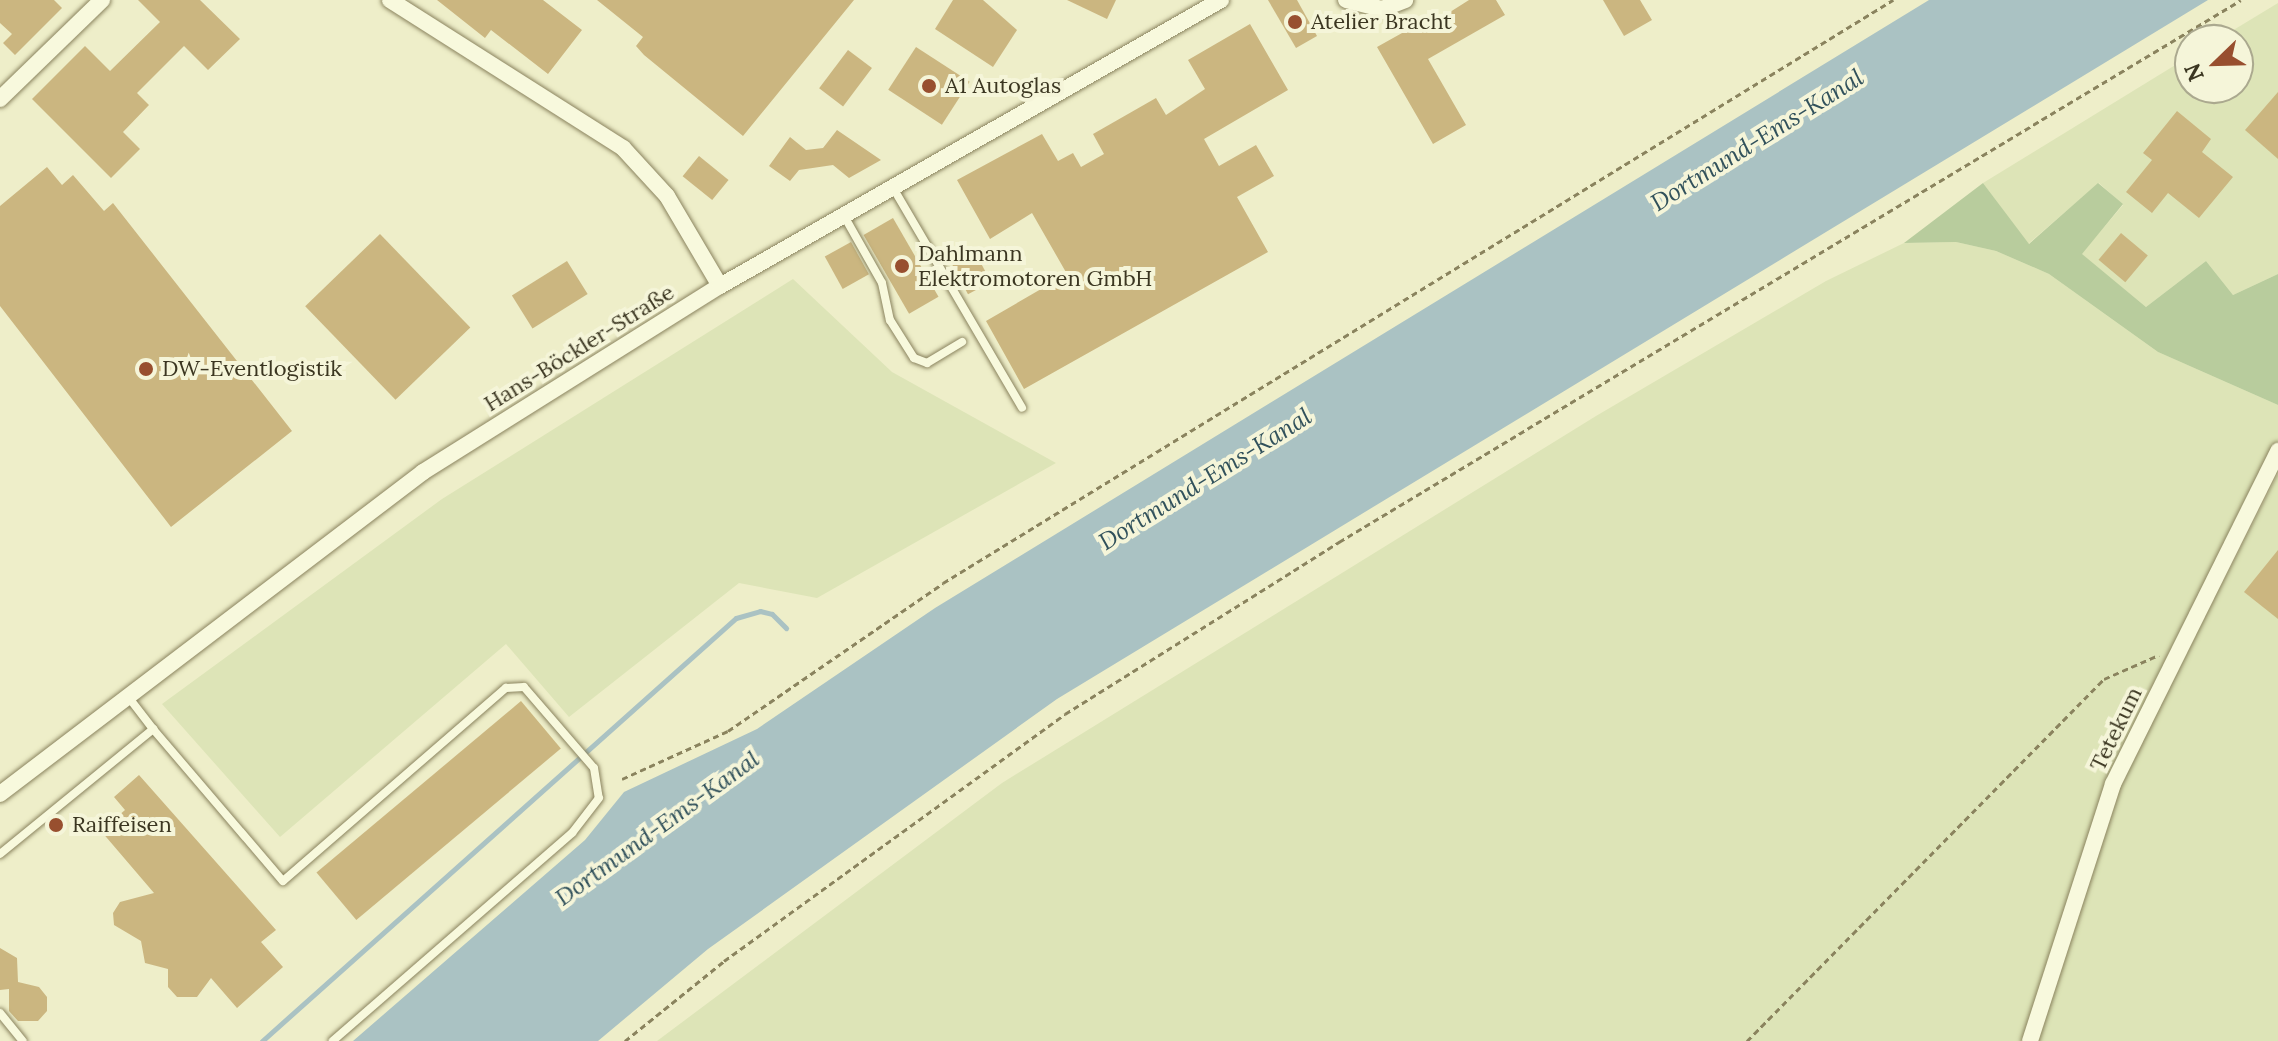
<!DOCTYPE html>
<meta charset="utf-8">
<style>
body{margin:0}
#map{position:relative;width:2278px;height:1041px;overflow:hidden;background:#eeeec9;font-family:Lora,serif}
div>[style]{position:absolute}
.farmland>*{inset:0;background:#dde4b7}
.green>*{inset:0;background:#b8cc9d}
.water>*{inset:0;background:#aac2c3}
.stream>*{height:5px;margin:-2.5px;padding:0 2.5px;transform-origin:2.5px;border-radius:2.5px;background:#aac2c3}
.building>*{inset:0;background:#cbb680;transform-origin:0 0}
.path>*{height:3px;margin-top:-1.5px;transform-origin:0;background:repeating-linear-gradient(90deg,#8a835e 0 6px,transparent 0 10px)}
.roads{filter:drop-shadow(0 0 2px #8a835e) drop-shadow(0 0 2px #8a835e)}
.lane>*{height:8px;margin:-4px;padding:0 4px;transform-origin:4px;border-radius:4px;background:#f8f9dd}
.street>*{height:16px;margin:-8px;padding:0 8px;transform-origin:8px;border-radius:8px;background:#f8f9dd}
.dots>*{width:22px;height:22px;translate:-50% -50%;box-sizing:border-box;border:4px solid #f5f5d9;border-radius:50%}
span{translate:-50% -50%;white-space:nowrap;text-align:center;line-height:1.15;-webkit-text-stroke:8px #f5f5d9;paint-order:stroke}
.poi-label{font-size:22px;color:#3b3621}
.left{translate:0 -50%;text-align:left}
.street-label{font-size:22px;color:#3b3621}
.water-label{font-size:24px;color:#31515b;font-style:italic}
.north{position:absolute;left:2174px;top:24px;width:80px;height:80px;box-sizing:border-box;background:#f5f5d9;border:2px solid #aba98f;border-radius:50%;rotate:247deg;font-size:22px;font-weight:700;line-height:32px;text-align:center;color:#3b3621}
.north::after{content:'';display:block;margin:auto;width:28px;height:36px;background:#984f2f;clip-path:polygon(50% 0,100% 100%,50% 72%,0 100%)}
</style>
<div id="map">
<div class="farmland">
<i style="clip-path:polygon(2278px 3px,2278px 274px,2233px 295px,2206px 261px,2146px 307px,2081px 254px,2123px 205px,2099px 183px,2028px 244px,1983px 183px,2190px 56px,2190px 88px,2238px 88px,2238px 40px,2217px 40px)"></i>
<i style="clip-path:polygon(1956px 242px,1996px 251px,2049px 274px,2158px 352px,2278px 405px,2278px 440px,2107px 782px,2027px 1041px,657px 1041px,1002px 783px,1596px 416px,1826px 281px,1904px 243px)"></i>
<i style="clip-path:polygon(793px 279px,892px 372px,1056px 463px,817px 598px,739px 583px,569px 717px,506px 644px,280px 837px,162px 704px,442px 499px)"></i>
<i style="clip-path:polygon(2278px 474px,2278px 1041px,2037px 1041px,2120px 784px)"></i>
</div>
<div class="green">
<i style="clip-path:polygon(1983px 183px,2029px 244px,2098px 183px,2123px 204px,2082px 254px,2146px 307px,2206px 261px,2233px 295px,2278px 274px,2278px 405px,2158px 352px,2049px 274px,1996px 251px,1956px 242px,1904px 243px)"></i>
</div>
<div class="water">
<i style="clip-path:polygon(1929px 0,2208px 0,1057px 699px,708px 949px,598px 1041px,353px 1041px,585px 840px,624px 792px,757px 729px,935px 608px)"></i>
</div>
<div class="stream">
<i style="left:262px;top:1041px;width:635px;rotate:-41.75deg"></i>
<i style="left:736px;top:618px;width:25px;rotate:-16deg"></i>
<i style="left:760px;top:611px;width:12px;rotate:14deg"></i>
<i style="left:772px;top:614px;width:20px;rotate:45deg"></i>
</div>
<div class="building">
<i style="clip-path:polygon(0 0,54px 0,62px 8px,15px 55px,3px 43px,12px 34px,0 23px)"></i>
<i style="clip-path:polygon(138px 0,200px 0,240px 39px,208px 70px,184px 46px,137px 93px,149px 105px,123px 132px,140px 149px,111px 178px,32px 99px,85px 46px,110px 71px,160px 22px)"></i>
<i style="clip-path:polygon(437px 0,543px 0,582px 30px,548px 74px,491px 30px,485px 38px)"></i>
<i style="clip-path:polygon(597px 0,854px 0,743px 136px,644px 55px,636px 46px,643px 37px)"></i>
<i style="clip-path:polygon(953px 0,983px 0,1017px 30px,993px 67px,935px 29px)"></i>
<i style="clip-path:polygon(1067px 0,1116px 0,1107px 19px)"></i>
<i style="clip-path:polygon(1268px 0,1297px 0,1317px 36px,1296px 48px)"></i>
<i style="clip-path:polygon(1469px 0,1496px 0,1505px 15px,1428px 59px,1466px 125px,1433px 144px,1377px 47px,1411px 28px,1428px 26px)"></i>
<i style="clip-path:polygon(1603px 0,1640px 0,1652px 20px,1624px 36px)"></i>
<i style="clip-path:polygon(1250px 24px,1288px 90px,1204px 139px,1219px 166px,1256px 145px,1274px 176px,1237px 197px,1268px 252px,1024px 389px,986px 321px,1067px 274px,1032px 213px,990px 239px,957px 180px,1042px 134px,1058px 161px,1073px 153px,1081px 167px,1104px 154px,1093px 134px,1156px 98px,1166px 115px,1205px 89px,1188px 60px)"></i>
<i style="left:916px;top:47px;width:64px;height:51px;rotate:33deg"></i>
<i style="left:848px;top:50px;width:30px;height:48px;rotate:37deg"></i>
<i style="clip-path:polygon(2278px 92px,2278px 159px,2245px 130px)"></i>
<i style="clip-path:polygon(2177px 111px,2211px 139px,2202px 152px,2233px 177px,2199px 218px,2168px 193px,2152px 213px,2126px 192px,2152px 160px,2143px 153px)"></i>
<i style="clip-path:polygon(837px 130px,881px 160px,849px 178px,833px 165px,799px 170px,790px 181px,769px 166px,790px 137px,806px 150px,823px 148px)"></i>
<i style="left:699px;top:156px;width:38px;height:26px;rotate:39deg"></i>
<i style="clip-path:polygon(47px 167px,62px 185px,73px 175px,104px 211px,113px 203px,292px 431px,171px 527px,0 306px,0 206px)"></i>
<i style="left:893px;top:218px;width:91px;height:34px;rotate:60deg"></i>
<i style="left:2121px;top:233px;width:35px;height:35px;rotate:40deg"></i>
<i style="left:380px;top:234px;width:130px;height:104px;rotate:46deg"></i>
<i style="left:851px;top:242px;width:37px;height:30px;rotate:61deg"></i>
<i style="left:975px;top:252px;width:34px;height:26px;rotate:62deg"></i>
<i style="left:567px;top:261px;width:39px;height:65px;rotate:58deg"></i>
<i style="clip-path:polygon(2278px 550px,2278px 619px,2244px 592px)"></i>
<i style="left:521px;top:701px;width:62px;height:267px;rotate:50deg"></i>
<i style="clip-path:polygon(139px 775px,276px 930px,261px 942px,283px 967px,237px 1008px,211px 978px,197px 997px,177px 997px,168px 987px,168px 969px,145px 963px,141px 941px,114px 925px,113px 913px,120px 902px,154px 893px,101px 831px,125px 810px,114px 797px)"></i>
<i style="clip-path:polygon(0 948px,17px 958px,18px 982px,39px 987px,47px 997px,47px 1011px,38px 1021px,18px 1021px,9px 1011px,9px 989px,0 990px)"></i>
</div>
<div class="path">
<i style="left:622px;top:779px;width:116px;rotate:-24.4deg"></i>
<i style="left:728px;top:731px;width:261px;rotate:-34.5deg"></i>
<i style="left:943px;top:583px;width:1115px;rotate:-31.54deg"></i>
<i style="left:625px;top:1041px;width:127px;rotate:-38.9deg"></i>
<i style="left:724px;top:961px;width:421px;rotate:-35.9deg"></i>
<i style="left:1065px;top:714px;width:324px;rotate:-32.1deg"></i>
<i style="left:1339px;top:542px;width:1052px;rotate:-31deg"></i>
<i style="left:1747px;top:1041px;width:508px;rotate:-45.4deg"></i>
<i style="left:2104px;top:679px;width:60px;rotate:-23.6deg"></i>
</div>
<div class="roads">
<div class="lane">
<i style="left:892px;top:186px;width:257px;rotate:59.6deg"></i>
<i style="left:843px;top:214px;width:79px;rotate:60.5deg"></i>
<i style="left:882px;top:283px;width:38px;rotate:78deg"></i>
<i style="left:890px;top:320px;width:45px;rotate:57.7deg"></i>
<i style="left:914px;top:358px;width:14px;rotate:21deg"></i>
<i style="left:927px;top:363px;width:41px;rotate:-31deg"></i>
<i style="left:153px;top:729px;width:200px;rotate:49.5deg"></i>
<i style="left:283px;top:881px;width:295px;rotate:-40.9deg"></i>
<i style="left:506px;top:688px;width:18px;rotate:-3deg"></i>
<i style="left:524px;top:687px;width:107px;rotate:49.2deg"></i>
<i style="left:594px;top:768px;width:30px;rotate:81deg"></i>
<i style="left:599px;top:798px;width:44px;rotate:127.6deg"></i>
<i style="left:572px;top:833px;width:317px;rotate:139deg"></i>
<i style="left:0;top:854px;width:198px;rotate:-39.2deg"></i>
<i style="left:153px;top:729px;width:44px;rotate:-127.6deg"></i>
<i style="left:0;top:1013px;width:36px;rotate:51deg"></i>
</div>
<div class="street">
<i style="left:390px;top:0;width:276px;rotate:32.4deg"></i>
<i style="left:623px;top:148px;width:65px;rotate:47.5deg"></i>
<i style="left:667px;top:196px;width:104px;rotate:59.5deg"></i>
<i style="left:1346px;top:0;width:37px;rotate:14deg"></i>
<i style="left:1382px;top:9px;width:25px;rotate:-21deg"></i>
<i style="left:0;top:99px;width:142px;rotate:-44.1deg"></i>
<i style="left:0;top:794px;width:532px;rotate:-37.28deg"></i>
<i style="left:423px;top:472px;width:350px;rotate:-32.1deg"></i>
<i style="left:720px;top:286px;width:577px;rotate:-29.72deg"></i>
<i style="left:2030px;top:1041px;width:270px;rotate:-72.1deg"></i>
<i style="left:2113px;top:784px;width:372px;rotate:-63.6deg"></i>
</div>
</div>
<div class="dots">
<i style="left:1295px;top:22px;background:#984f2f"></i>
<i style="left:929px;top:86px;background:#984f2f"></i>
<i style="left:902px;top:266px;background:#984f2f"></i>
<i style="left:146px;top:369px;background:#984f2f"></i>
<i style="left:56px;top:825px;background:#984f2f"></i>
</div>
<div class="poi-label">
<span class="left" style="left:1311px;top:22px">Atelier Bracht</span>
<span class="left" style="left:945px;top:86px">A1 Autoglas</span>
<span class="left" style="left:918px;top:266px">Dahlmann<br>Elektromotoren GmbH</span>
<span class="left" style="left:162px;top:369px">DW-Eventlogistik</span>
<span class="left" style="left:72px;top:825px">Raiffeisen</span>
</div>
<div class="street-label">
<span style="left:579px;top:348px;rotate:-32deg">Hans-Böckler-Straße</span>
<span style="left:2116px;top:729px;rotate:-64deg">Tetekum</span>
</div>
<div class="water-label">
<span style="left:1757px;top:140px;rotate:-32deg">Dortmund-Ems-Kanal</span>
<span style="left:1205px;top:479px;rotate:-32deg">Dortmund-Ems-Kanal</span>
<span style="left:657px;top:828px;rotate:-36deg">Dortmund-Ems-Kanal</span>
</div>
<div class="north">N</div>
</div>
